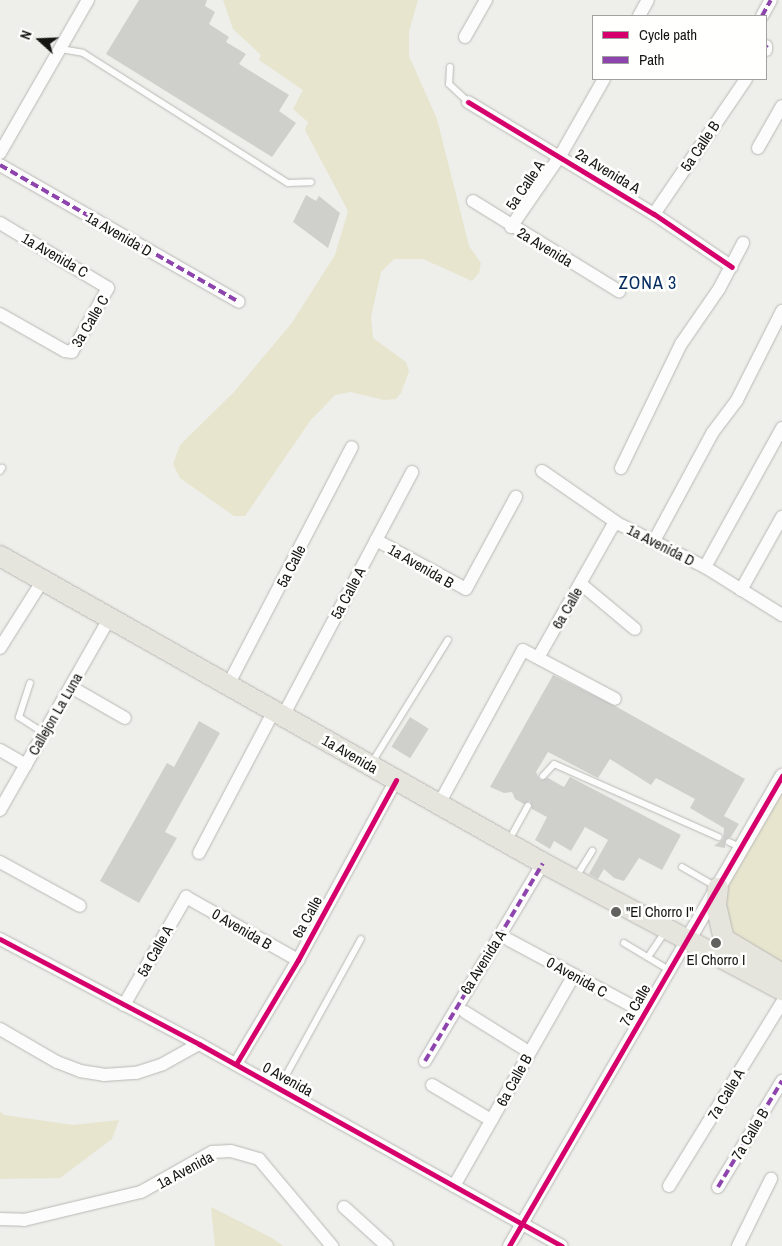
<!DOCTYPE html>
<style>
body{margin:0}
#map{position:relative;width:782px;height:1246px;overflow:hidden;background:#eeeeea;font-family:"Archivo Narrow",sans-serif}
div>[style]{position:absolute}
.green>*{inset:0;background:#e7e5ce}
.building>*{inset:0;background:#cfcfcc;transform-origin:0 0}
.roads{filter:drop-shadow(0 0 1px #b9b8b5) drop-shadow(0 0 1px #b9b8b5)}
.service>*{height:6px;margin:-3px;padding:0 3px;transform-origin:3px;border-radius:3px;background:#fcfcfc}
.minor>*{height:12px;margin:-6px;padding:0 6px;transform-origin:6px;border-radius:6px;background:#fcfcfc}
.tertiary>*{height:15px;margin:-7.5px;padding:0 7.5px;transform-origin:7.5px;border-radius:7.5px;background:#fcfcfc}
.primary>*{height:20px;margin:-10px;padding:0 10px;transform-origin:10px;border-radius:10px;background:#e6e5dd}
.quiet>*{height:4px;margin-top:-2px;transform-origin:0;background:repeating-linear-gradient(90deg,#8e44ad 0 8px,transparent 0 12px)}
.cycleway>*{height:5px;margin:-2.5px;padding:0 2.5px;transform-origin:2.5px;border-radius:2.5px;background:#d6006c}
.dots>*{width:14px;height:14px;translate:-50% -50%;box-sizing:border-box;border:2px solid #fffffe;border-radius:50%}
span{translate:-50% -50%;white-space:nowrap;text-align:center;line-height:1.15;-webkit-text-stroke:5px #fffffe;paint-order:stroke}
.street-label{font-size:15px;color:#151512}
.poi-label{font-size:15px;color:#151512}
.left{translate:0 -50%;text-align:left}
.quarter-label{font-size:18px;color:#072d60;letter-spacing:1px}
.legend{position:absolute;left:592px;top:15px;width:175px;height:65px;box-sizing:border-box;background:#fffffe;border:1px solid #a1a1a0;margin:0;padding:6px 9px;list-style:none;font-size:15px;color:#151512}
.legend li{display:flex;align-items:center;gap:10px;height:25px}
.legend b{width:25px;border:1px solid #a1a1a0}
.north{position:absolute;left:15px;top:15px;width:50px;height:50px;-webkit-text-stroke:4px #fffffe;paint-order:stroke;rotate:290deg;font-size:14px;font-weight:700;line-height:20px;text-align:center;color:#151512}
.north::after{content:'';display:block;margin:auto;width:18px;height:22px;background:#151512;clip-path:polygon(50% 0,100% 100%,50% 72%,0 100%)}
</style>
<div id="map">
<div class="green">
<i style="clip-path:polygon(223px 0,418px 0,409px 31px,409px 56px,437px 119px,469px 246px,481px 263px,479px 273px,472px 281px,423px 259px,394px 259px,381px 272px,371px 317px,373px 338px,406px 362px,409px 371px,401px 393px,396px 399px,384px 400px,351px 392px,335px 395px,310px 421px,245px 516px,234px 516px,180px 478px,173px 464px,180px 445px,233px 393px,291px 324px,335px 255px,348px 211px,305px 130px,308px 122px,293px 109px,303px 90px,259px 60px,261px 55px,233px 29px)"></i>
<i style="clip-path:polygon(782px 791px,782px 971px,727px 928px,725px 888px)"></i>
<i style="clip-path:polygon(0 1111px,4px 1115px,73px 1125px,119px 1120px,112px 1139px,60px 1178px,0 1179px)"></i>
<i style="clip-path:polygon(211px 1207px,272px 1238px,283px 1246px,215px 1246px)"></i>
</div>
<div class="building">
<i style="clip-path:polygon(139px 0,207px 0,205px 6px,215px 12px,209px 24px,229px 37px,226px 42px,246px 54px,239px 64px,289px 95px,279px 111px,296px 123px,272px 157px,106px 54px)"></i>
<i style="clip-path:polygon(306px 195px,316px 201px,319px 196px,340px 213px,328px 248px,293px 222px)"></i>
<i style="clip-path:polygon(553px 675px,617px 707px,745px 779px,724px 816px,739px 824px,731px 837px,725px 840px,725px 848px,714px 846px,723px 839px,724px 828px,690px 808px,695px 799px,656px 778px,651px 785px,610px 759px,598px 778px,548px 752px,536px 772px,540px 780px,548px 778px,564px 787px,570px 777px,681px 835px,662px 870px,639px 858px,624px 881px,614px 878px,604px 869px,598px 879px,589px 874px,608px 840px,585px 827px,571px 851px,554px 841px,550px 849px,535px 840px,547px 817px,532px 809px,530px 801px,524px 804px,515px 799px,512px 792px,504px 793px,490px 787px)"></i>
<i style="left:410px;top:717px;width:22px;height:35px;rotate:32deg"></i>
<i style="clip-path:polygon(199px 721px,220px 733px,165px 832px,177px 838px,139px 903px,100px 881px,167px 763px,174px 767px)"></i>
</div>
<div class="roads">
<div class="service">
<i style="left:61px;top:49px;width:22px;rotate:10deg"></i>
<i style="left:83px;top:53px;width:243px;rotate:32.4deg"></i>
<i style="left:288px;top:183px;width:23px;rotate:-2deg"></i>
<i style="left:450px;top:67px;width:17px;rotate:93deg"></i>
<i style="left:449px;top:84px;width:26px;rotate:43deg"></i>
<i style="left:0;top:471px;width:4px;rotate:-56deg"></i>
<i style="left:30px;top:683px;width:36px;rotate:108deg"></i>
<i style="left:19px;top:717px;width:30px;rotate:33deg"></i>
<i style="left:371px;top:764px;width:146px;rotate:-58.2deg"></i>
<i style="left:543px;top:776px;width:16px;rotate:-47deg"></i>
<i style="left:554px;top:764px;width:180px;rotate:23.9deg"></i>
<i style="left:509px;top:840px;width:39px;rotate:-61deg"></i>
<i style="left:729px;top:842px;width:12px;rotate:24deg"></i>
<i style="left:682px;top:867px;width:39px;rotate:30deg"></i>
<i style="left:576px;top:877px;width:31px;rotate:-58deg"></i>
<i style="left:624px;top:943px;width:52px;rotate:31deg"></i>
<i style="left:648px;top:957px;width:32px;rotate:-56deg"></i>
<i style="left:279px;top:1088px;width:170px;rotate:-61.2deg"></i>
</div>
<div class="minor">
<i style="left:639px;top:16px;width:18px;rotate:-61deg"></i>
<i style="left:762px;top:16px;width:18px;rotate:-61deg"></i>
<i style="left:465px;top:37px;width:43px;rotate:-60.4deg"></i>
<i style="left:766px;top:46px;width:4px;rotate:90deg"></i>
<i style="left:468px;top:102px;width:217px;rotate:31.1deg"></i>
<i style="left:654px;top:214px;width:94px;rotate:34.2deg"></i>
<i style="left:758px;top:148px;width:48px;rotate:-60.3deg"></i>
<i style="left:0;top:153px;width:177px;rotate:-60.1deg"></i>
<i style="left:0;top:165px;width:275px;rotate:29.8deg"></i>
<i style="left:473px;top:201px;width:172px;rotate:31.7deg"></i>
<i style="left:654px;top:214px;width:163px;rotate:-55.7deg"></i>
<i style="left:0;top:223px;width:126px;rotate:31deg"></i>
<i style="left:108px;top:288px;width:73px;rotate:119.4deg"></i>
<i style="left:72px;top:352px;width:7px;rotate:-172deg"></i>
<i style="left:65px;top:351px;width:75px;rotate:-150.4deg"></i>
<i style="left:511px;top:227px;width:86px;rotate:-55.4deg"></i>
<i style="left:560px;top:156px;width:89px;rotate:-60.3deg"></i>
<i style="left:621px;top:468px;width:138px;rotate:-64.2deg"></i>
<i style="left:681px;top:344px;width:67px;rotate:-55.4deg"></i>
<i style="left:719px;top:289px;width:52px;rotate:-62.4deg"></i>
<i style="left:542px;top:471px;width:91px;rotate:34.7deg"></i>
<i style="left:617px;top:523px;width:98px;rotate:26.6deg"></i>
<i style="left:705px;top:567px;width:91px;rotate:31.9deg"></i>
<i style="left:376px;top:540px;width:102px;rotate:28.6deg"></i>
<i style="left:466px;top:589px;width:105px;rotate:-61.5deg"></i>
<i style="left:654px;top:541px;width:124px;rotate:-61.6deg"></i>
<i style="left:713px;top:432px;width:40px;rotate:-53deg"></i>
<i style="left:737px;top:400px;width:100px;rotate:-63.2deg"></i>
<i style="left:705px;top:567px;width:159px;rotate:-61deg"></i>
<i style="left:581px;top:584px;width:70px;rotate:39.8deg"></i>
<i style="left:741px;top:590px;width:84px;rotate:-60.7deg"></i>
<i style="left:0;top:648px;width:80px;rotate:-57.7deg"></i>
<i style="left:539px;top:656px;width:148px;rotate:-60.5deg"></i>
<i style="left:612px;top:527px;width:6px;rotate:-39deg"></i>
<i style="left:228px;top:685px;width:268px;rotate:-62.5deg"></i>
<i style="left:71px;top:687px;width:62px;rotate:29.9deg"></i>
<i style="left:283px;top:716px;width:276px;rotate:-62.1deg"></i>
<i style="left:0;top:750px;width:30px;rotate:30deg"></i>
<i style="left:439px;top:804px;width:175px;rotate:-61.4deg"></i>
<i style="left:523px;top:650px;width:104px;rotate:28deg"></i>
<i style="left:0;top:810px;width:222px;rotate:-60.3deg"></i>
<i style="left:199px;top:853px;width:161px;rotate:-62.2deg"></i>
<i style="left:0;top:862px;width:91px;rotate:28.8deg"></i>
<i style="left:0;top:939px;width:225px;rotate:27.8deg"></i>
<i style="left:199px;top:1044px;width:415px;rotate:29.1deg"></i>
<i style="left:509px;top:940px;width:154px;rotate:28.2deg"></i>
<i style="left:124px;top:1005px;width:125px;rotate:-60.1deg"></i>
<i style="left:186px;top:897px;width:129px;rotate:29.4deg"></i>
<i style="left:465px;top:1012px;width:75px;rotate:32deg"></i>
<i style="left:0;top:1029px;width:66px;rotate:30.1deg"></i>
<i style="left:57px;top:1062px;width:25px;rotate:21deg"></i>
<i style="left:80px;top:1071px;width:24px;rotate:9deg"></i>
<i style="left:104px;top:1075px;width:32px;rotate:-4deg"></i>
<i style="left:136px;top:1073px;width:28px;rotate:-18deg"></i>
<i style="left:163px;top:1064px;width:41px;rotate:-29.1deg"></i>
<i style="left:425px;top:1061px;width:230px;rotate:-59.2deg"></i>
<i style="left:236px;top:1064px;width:121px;rotate:-59.2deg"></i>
<i style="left:298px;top:960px;width:205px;rotate:-61.4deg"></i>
<i style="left:432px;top:1085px;width:69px;rotate:30.7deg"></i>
<i style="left:454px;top:1186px;width:243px;rotate:-60.4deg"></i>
<i style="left:669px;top:1186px;width:216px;rotate:-58.4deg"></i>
<i style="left:718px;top:1187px;width:124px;rotate:-58.9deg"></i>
<i style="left:344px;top:1207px;width:58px;rotate:42.2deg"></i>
<i style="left:0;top:1219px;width:24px;rotate:2deg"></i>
<i style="left:24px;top:1220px;width:120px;rotate:-13.5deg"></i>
<i style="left:141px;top:1192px;width:81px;rotate:-29.4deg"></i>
<i style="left:212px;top:1152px;width:19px;rotate:-3deg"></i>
<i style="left:231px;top:1151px;width:29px;rotate:16deg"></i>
<i style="left:259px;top:1159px;width:114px;rotate:50deg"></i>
<i style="left:509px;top:1246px;width:354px;rotate:-59.8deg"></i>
<i style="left:738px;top:1246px;width:75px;rotate:-63.8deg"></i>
</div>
<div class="tertiary">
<i style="left:687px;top:940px;width:190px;rotate:-59.9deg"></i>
</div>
<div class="primary">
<i style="left:0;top:556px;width:624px;rotate:29.48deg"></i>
<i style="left:543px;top:863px;width:271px;rotate:28deg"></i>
<i style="left:718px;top:888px;width:17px;rotate:97deg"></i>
<i style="left:716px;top:905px;width:35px;rotate:77deg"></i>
<i style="left:724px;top:939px;width:68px;rotate:31.1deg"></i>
</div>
</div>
<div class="quiet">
<i style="left:762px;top:16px;width:18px;rotate:-61deg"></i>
<i style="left:766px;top:46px;width:2px;rotate:63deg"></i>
<i style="left:0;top:165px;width:275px;rotate:29.8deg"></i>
<i style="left:425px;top:1061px;width:230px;rotate:-59.2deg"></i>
<i style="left:718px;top:1187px;width:124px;rotate:-58.9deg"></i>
</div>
<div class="cycleway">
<i style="left:468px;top:102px;width:217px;rotate:31.1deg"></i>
<i style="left:654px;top:214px;width:94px;rotate:34.2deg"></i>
<i style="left:0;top:939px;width:225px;rotate:27.8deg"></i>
<i style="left:199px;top:1044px;width:415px;rotate:29.1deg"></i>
<i style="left:236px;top:1064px;width:121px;rotate:-59.2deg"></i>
<i style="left:298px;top:960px;width:205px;rotate:-61.4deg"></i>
<i style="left:509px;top:1246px;width:544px;rotate:-59.85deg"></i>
</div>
<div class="dots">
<i style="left:616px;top:912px;background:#61615e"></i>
<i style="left:716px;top:943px;background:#61615e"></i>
</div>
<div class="street-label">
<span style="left:700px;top:146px;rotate:-56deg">5a Calle B</span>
<span style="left:608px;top:171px;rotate:31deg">2a Avenida A</span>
<span style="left:525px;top:185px;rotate:-56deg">5a Calle A</span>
<span style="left:119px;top:234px;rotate:30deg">1a Avenida D</span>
<span style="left:545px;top:247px;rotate:31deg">2a Avenida</span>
<span style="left:55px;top:255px;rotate:30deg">1a Avenida C</span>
<span style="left:90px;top:321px;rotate:-59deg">3a Calle C</span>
<span style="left:661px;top:545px;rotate:27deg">1a Avenida D</span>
<span style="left:291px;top:566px;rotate:-63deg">5a Calle</span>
<span style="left:421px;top:566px;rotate:30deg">1a Avenida B</span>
<span style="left:348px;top:593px;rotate:-62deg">5a Calle A</span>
<span style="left:567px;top:608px;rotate:-60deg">6a Calle</span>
<span style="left:55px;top:714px;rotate:-60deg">Callejon La Luna</span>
<span style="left:350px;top:754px;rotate:30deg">1a Avenida</span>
<span style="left:307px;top:917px;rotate:-61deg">6a Calle</span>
<span style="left:242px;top:929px;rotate:30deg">0 Avenida B</span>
<span style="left:155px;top:951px;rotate:-60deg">5a Calle A</span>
<span style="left:483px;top:962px;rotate:-58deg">6a Avenida A</span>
<span style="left:577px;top:977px;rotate:29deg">0 Avenida C</span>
<span style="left:635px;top:1005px;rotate:-60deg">7a Calle</span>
<span style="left:288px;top:1079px;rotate:29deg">0 Avenida</span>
<span style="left:514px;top:1080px;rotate:-61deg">6a Calle B</span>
<span style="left:726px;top:1094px;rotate:-59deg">7a Calle A</span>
<span style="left:750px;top:1134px;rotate:-59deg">7a Calle B</span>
<span style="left:185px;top:1170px;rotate:-28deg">1a Avenida</span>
</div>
<div class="poi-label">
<span class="left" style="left:626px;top:912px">"El Chorro I"</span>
<span style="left:716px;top:960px">El Chorro I</span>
</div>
<div class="quarter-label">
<span style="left:648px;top:283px">ZONA 3</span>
</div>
<ul class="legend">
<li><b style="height:6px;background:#d6006c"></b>Cycle path</li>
<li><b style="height:6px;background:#8e44ad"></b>Path</li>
</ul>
<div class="north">N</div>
</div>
